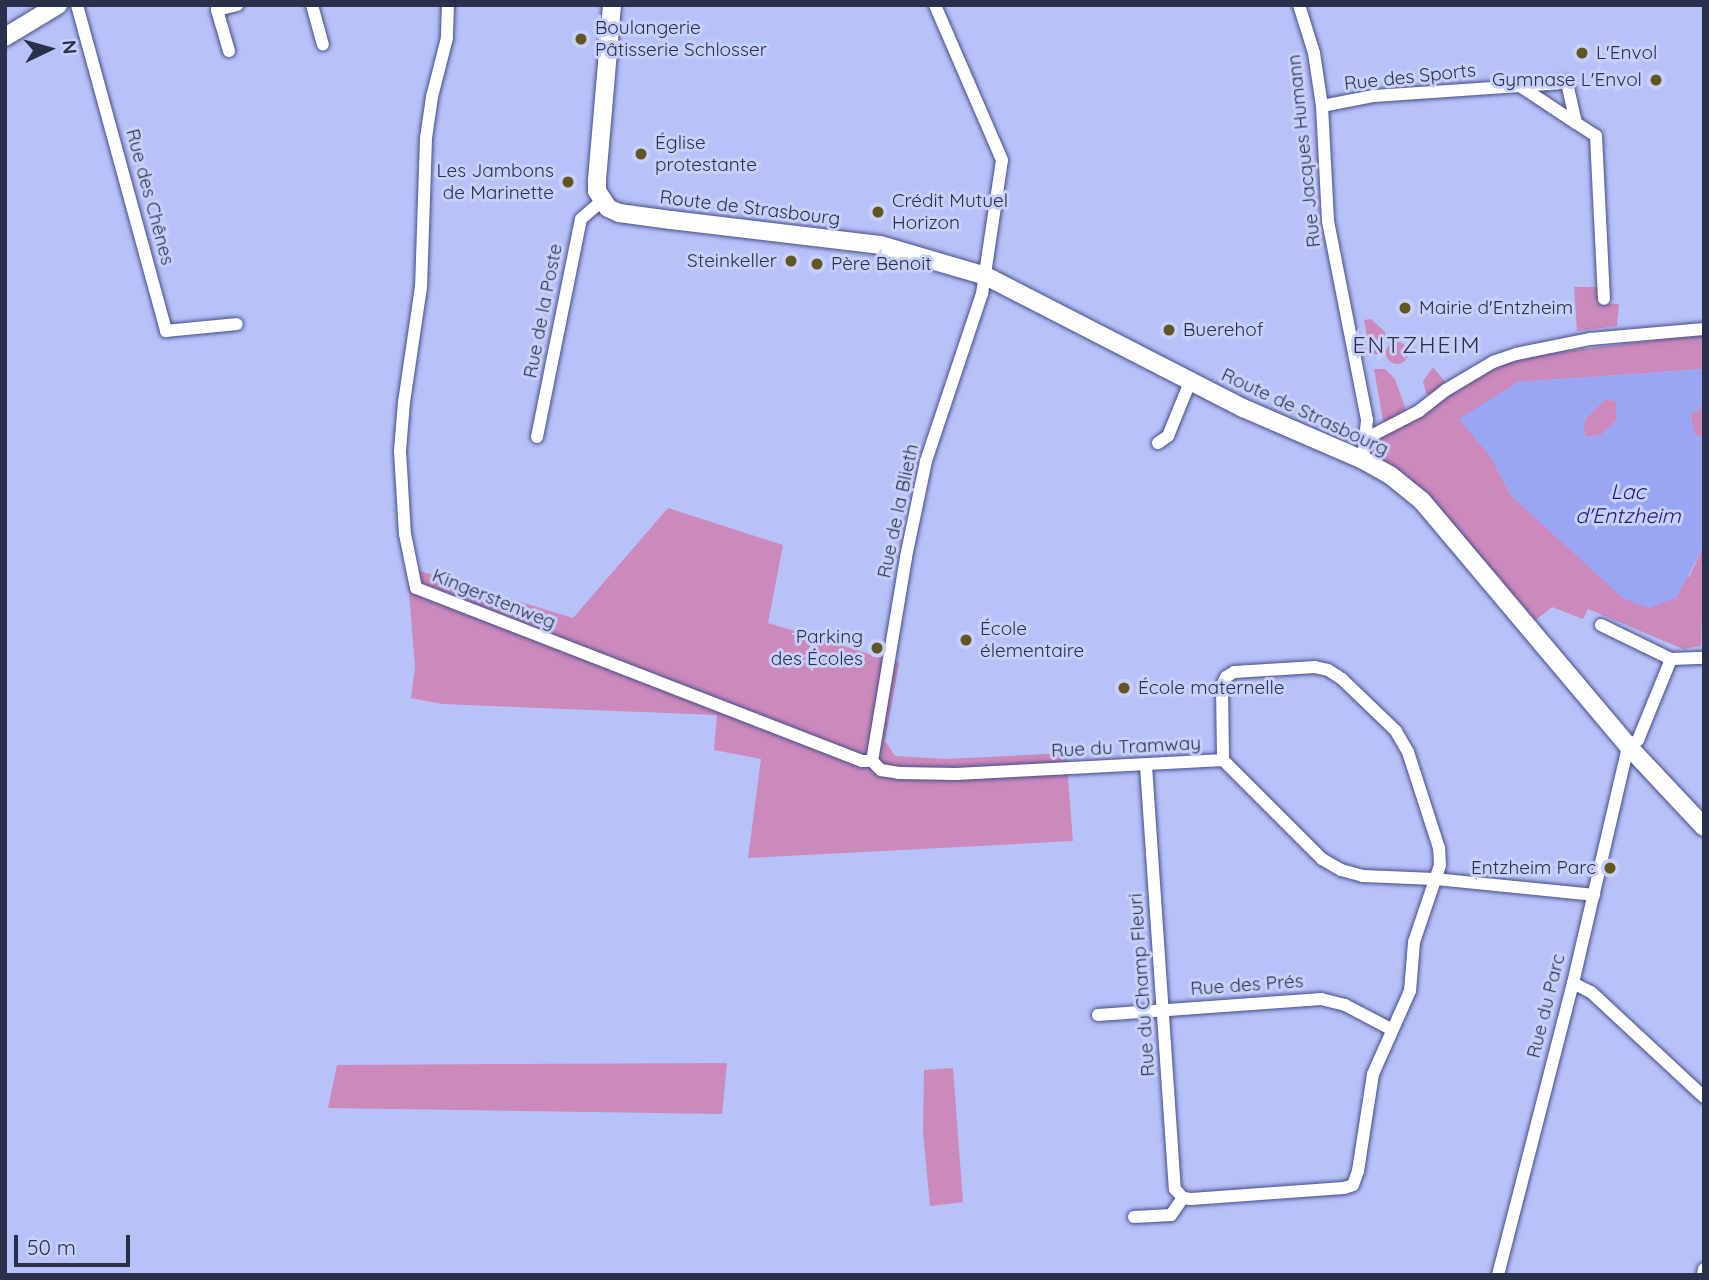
<!DOCTYPE html>
<meta charset="utf-8">
<style>
body{margin:0}
#map{position:relative;width:1709px;height:1280px;overflow:hidden;background:#b7c2f9;font-family:Quicksand,sans-serif}
div>[style]{position:absolute}
.green>*{inset:0;background:#cc89bc}
.round{border-radius:50%}
.water>*{inset:0;background:#99a6f4}
.roads{filter:drop-shadow(0 0 2px #454d88) drop-shadow(0 0 2px #454d88)}
.street>*{height:12px;margin:-6px;padding:0 6px;transform-origin:6px;border-radius:6px;background:#fff}
.secondary>*{height:18px;margin:-9px;padding:0 9px;transform-origin:9px;border-radius:9px;background:#fff}
.dots>*{width:19px;height:19px;translate:-50% -50%;box-sizing:border-box;border:4px solid #c7d0fa;border-radius:50%}
span{translate:-50% -50%;white-space:nowrap;text-align:center;line-height:1.15;-webkit-text-stroke:6px #c7d0fa;paint-order:stroke}
.poi-label{font-size:19px;color:#2a2f4a}
.left{translate:0 -50%;text-align:left}
.right{translate:-100% -50%;text-align:right}
.street-label{font-size:19px;color:#2a2f4a}
.water-label{font-size:21px;color:#1f1871;font-style:italic}
.quarter-label{font-size:23px;color:#2a2f4a;letter-spacing:2px}
.frame{position:absolute;inset:0;border:7px solid #2a2f4a;pointer-events:none}
.north{position:absolute;left:14px;top:14px;width:70px;height:70px;-webkit-text-stroke:5px #c7d0fa;paint-order:stroke;rotate:85deg;font-size:19px;font-weight:700;line-height:28px;text-align:center;color:#2a2f4a}
.north::after{content:'';display:block;margin:auto;width:24px;height:32px;background:#2a2f4a;clip-path:polygon(50% 0,100% 100%,50% 72%,0 100%)}
.scale{position:absolute;left:14px;top:1235px;width:116px;height:32px;box-sizing:border-box;border:4px solid #2a2f4a;border-top:0;padding-left:9px;font-size:21px;line-height:24px;white-space:nowrap;color:#2a2f4a;-webkit-text-stroke:5px #c7d0fa;paint-order:stroke}
</style>
<div id="map">
<div class="green">
<i style="clip-path:polygon(1574px 287px,1599px 287px,1600px 303px,1619px 304px,1617px 326px,1577px 331px)"></i>
<i style="clip-path:polygon(1371px 319px,1385px 332px,1386px 340px,1378px 354px,1370px 354px,1364px 320px)"></i>
<i style="clip-path:polygon(1704px 334px,1704px 369px,1518px 382px,1460px 419px,1491px 457px,1511px 496px,1689px 577px,1704px 545px,1701px 646px,1683px 649px,1588px 609px,1583px 619px,1552px 607px,1533px 622px,1426px 491px,1372px 455px,1373px 431px,1388px 422px,1383px 421px,1374px 369px,1385px 369px,1395px 379px,1406px 410px,1405px 414px,1430px 395px,1426px 393px,1423px 381px,1433px 367px,1447px 384px,1472px 379px,1520px 357px)"></i>
<i class="round" style="left:1386px;top:342px;width:22px;height:22px"></i>
<i style="clip-path:polygon(1605px 399px,1616px 401px,1616px 421px,1601px 435px,1586px 437px,1583px 429px,1585px 419px)"></i>
<i style="clip-path:polygon(1704px 406px,1704px 437px,1695px 435px,1690px 415px)"></i>
<i style="clip-path:polygon(668px 508px,783px 545px,768px 623px,899px 663px,885px 741px,895px 756px,946px 759px,1066px 753px,1073px 841px,748px 858px,761px 759px,714px 750px,717px 715px,442px 704px,411px 698px,415px 667px,407px 567px,573px 618px)"></i>
<i style="clip-path:polygon(727px 1063px,722px 1114px,328px 1108px,337px 1065px)"></i>
<i style="clip-path:polygon(953px 1068px,963px 1202px,930px 1206px,923px 1132px,924px 1070px)"></i>
</div>
<div class="water">
<i style="clip-path:polygon(evenodd,1704px 369px,1704px 406px,1690px 415px,1695px 435px,1704px 437px,1704px 545px,1677px 597px,1649px 608px,1624px 599px,1511px 496px,1491px 457px,1459px 419px,1518px 382px,1704px 369px,1605px 399px,1616px 401px,1616px 421px,1601px 435px,1586px 437px,1583px 429px,1585px 419px,1605px 399px)"></i>
</div>
<div class="roads">
<div class="street">
<i style="left:77px;top:5px;width:338px;rotate:74.7deg"></i>
<i style="left:166px;top:331px;width:71px;rotate:-5.6deg"></i>
<i style="left:312px;top:5px;width:41px;rotate:74.6deg"></i>
<i style="left:448px;top:5px;width:33px;rotate:92deg"></i>
<i style="left:447px;top:38px;width:61px;rotate:104.3deg"></i>
<i style="left:432px;top:97px;width:41px;rotate:98.3deg"></i>
<i style="left:426px;top:138px;width:149px;rotate:91.9deg"></i>
<i style="left:421px;top:287px;width:116px;rotate:98.4deg"></i>
<i style="left:404px;top:402px;width:49px;rotate:94.7deg"></i>
<i style="left:400px;top:451px;width:83px;rotate:86.6deg"></i>
<i style="left:405px;top:534px;width:55px;rotate:78.5deg"></i>
<i style="left:416px;top:588px;width:478px;rotate:21.2deg"></i>
<i style="left:862px;top:761px;width:10px"></i>
<i style="left:1299px;top:5px;width:50px;rotate:72.6deg"></i>
<i style="left:1314px;top:53px;width:54px;rotate:81.4deg"></i>
<i style="left:1322px;top:106px;width:115px;rotate:87deg"></i>
<i style="left:1328px;top:221px;width:203px;rotate:78.9deg"></i>
<i style="left:1367px;top:420px;width:40px;rotate:95.7deg"></i>
<i style="left:229px;top:51px;width:43px;rotate:-106.3deg"></i>
<i style="left:217px;top:10px;width:21px;rotate:-14deg"></i>
<i style="left:1520px;top:86px;width:67px;rotate:33.5deg"></i>
<i style="left:1322px;top:106px;width:53px;rotate:-10.9deg"></i>
<i style="left:1374px;top:96px;width:193px;rotate:-3.9deg"></i>
<i style="left:1567px;top:83px;width:41px;rotate:77.3deg"></i>
<i style="left:1576px;top:123px;width:24px;rotate:33deg"></i>
<i style="left:1596px;top:136px;width:163px;rotate:87.2deg"></i>
<i style="left:537px;top:437px;width:222px;rotate:-78.6deg"></i>
<i style="left:581px;top:219px;width:28px;rotate:-41deg"></i>
<i style="left:1367px;top:438px;width:59px;rotate:-27.4deg"></i>
<i style="left:1419px;top:411px;width:34px;rotate:-38deg"></i>
<i style="left:1446px;top:390px;width:55px;rotate:-30.8deg"></i>
<i style="left:1493px;top:362px;width:24px;rotate:-19deg"></i>
<i style="left:1516px;top:354px;width:76px;rotate:-11.5deg"></i>
<i style="left:1590px;top:339px;width:114px;rotate:-5deg"></i>
<i style="left:1158px;top:443px;width:12px;rotate:-35deg"></i>
<i style="left:1168px;top:436px;width:58px;rotate:-67.8deg"></i>
<i style="left:1601px;top:625px;width:78px;rotate:25.9deg"></i>
<i style="left:1671px;top:659px;width:33px;rotate:-2deg"></i>
<i style="left:872px;top:761px;width:207px;rotate:-80.5deg"></i>
<i style="left:906px;top:557px;width:98px;rotate:-78.2deg"></i>
<i style="left:926px;top:461px;width:176px;rotate:-71.5deg"></i>
<i style="left:982px;top:294px;width:135px;rotate:-81.5deg"></i>
<i style="left:1002px;top:160px;width:169px;rotate:-113.4deg"></i>
<i style="left:872px;top:761px;width:13px;rotate:45deg"></i>
<i style="left:881px;top:770px;width:18px;rotate:9deg"></i>
<i style="left:899px;top:773px;width:58px;rotate:1deg"></i>
<i style="left:957px;top:774px;width:266px;rotate:-3deg"></i>
<i style="left:1223px;top:760px;width:140px;rotate:45deg"></i>
<i style="left:1322px;top:859px;width:22px;rotate:30deg"></i>
<i style="left:1341px;top:870px;width:23px;rotate:15deg"></i>
<i style="left:1363px;top:876px;width:72px;rotate:2.4deg"></i>
<i style="left:1435px;top:879px;width:160px;rotate:5.7deg"></i>
<i style="left:1146px;top:766px;width:424px;rotate:86.1deg"></i>
<i style="left:1175px;top:1189px;width:12px;rotate:48deg"></i>
<i style="left:1183px;top:1198px;width:8px;rotate:7deg"></i>
<i style="left:1191px;top:1199px;width:153px;rotate:-4.1deg"></i>
<i style="left:1344px;top:1188px;width:9px;rotate:-18deg"></i>
<i style="left:1353px;top:1185px;width:15px;rotate:-70deg"></i>
<i style="left:1358px;top:1171px;width:98px;rotate:-81.2deg"></i>
<i style="left:1373px;top:1074px;width:91px;rotate:-66deg"></i>
<i style="left:1410px;top:991px;width:49px;rotate:-85.3deg"></i>
<i style="left:1414px;top:942px;width:81px;rotate:-71.3deg"></i>
<i style="left:1440px;top:865px;width:17px;rotate:-93deg"></i>
<i style="left:1439px;top:848px;width:101px;rotate:-107.9deg"></i>
<i style="left:1408px;top:752px;width:24px;rotate:-120deg"></i>
<i style="left:1396px;top:731px;width:75px;rotate:-136.1deg"></i>
<i style="left:1342px;top:679px;width:17px;rotate:-147deg"></i>
<i style="left:1328px;top:670px;width:13px;rotate:-167deg"></i>
<i style="left:1315px;top:667px;width:81px;rotate:176.5deg"></i>
<i style="left:1234px;top:672px;width:9px;rotate:148deg"></i>
<i style="left:1226px;top:677px;width:10px;rotate:114deg"></i>
<i style="left:1222px;top:686px;width:74px;rotate:89.2deg"></i>
<i style="left:1573px;top:983px;width:20px;rotate:27deg"></i>
<i style="left:1591px;top:992px;width:154px;rotate:42.9deg"></i>
<i style="left:1098px;top:1015px;width:224px;rotate:-4.1deg"></i>
<i style="left:1321px;top:999px;width:25px;rotate:14deg"></i>
<i style="left:1345px;top:1005px;width:52px;rotate:27.6deg"></i>
<i style="left:1134px;top:1217px;width:37px;rotate:-3deg"></i>
<i style="left:1171px;top:1215px;width:21px;rotate:-55deg"></i>
<i style="left:1498px;top:1275px;width:301px;rotate:-75.6deg"></i>
<i style="left:1573px;top:983px;width:243px;rotate:-76.9deg"></i>
<i style="left:1628px;top:746px;width:12px;rotate:-31deg"></i>
<i style="left:1638px;top:740px;width:87px;rotate:-67.8deg"></i>
<i style="left:1703px;top:1275px;width:6px;rotate:-81deg"></i>
</div>
<div class="secondary">
<i style="left:612px;top:5px;width:177px;rotate:94.9deg"></i>
<i style="left:597px;top:181px;width:10px;rotate:90deg"></i>
<i style="left:597px;top:191px;width:20px;rotate:57deg"></i>
<i style="left:608px;top:208px;width:12px;rotate:24deg"></i>
<i style="left:619px;top:213px;width:52px;rotate:7.7deg"></i>
<i style="left:671px;top:220px;width:210px;rotate:6.8deg"></i>
<i style="left:880px;top:245px;width:110px;rotate:16.3deg"></i>
<i style="left:986px;top:276px;width:289px;rotate:27.2deg"></i>
<i style="left:1243px;top:408px;width:131px;rotate:23.4deg"></i>
<i style="left:1363px;top:460px;width:31px;rotate:29deg"></i>
<i style="left:1390px;top:475px;width:41px;rotate:39.1deg"></i>
<i style="left:1422px;top:501px;width:320px;rotate:49.9deg"></i>
<i style="left:1628px;top:746px;width:111px;rotate:46.8deg"></i>
<i style="left:5px;top:37px;width:62px;rotate:-31.1deg"></i>
</div>
</div>
<div class="dots">
<i style="left:581px;top:39px;background:#625522"></i>
<i style="left:1582px;top:53px;background:#625522"></i>
<i style="left:1656px;top:80px;background:#625522"></i>
<i style="left:641px;top:154px;background:#625522"></i>
<i style="left:568px;top:182px;background:#625522"></i>
<i style="left:878px;top:212px;background:#625522"></i>
<i style="left:791px;top:261px;background:#625522"></i>
<i style="left:817px;top:264px;background:#625522"></i>
<i style="left:1405px;top:308px;background:#625522"></i>
<i style="left:1169px;top:330px;background:#625522"></i>
<i style="left:966px;top:640px;background:#625522"></i>
<i style="left:877px;top:648px;background:#625522"></i>
<i style="left:1124px;top:688px;background:#625522"></i>
<i style="left:1610px;top:868px;background:#625522"></i>
</div>
<div class="poi-label">
<span class="left" style="left:595px;top:39px">Boulangerie<br>Pâtisserie Schlosser</span>
<span class="left" style="left:1596px;top:53px">L'Envol</span>
<span class="right" style="left:1642px;top:80px">Gymnase L'Envol</span>
<span class="left" style="left:655px;top:154px">Église<br>protestante</span>
<span class="right" style="left:554px;top:182px">Les Jambons<br>de Marinette</span>
<span class="left" style="left:892px;top:212px">Crédit Mutuel<br>Horizon</span>
<span class="right" style="left:777px;top:261px">Steinkeller</span>
<span class="left" style="left:831px;top:264px">Père Benoit</span>
<span class="left" style="left:1419px;top:308px">Mairie d'Entzheim</span>
<span class="left" style="left:1183px;top:330px">Buerehof</span>
<span class="left" style="left:980px;top:640px">École<br>élementaire</span>
<span class="right" style="left:863px;top:648px">Parking<br>des Écoles</span>
<span class="left" style="left:1138px;top:688px">École maternelle</span>
<span class="right" style="left:1596px;top:868px">Entzheim Parc</span>
</div>
<div class="street-label">
<span style="left:1410px;top:77px;rotate:-6deg">Rue des Sports</span>
<span style="left:1304px;top:151px;rotate:-96deg">Rue Jacques Humann</span>
<span style="left:150px;top:197px;rotate:75deg">Rue des Chênes</span>
<span style="left:750px;top:208px;rotate:7deg">Route de Strasbourg</span>
<span style="left:543px;top:311px;rotate:-79deg">Rue de la Poste</span>
<span style="left:1305px;top:412px;rotate:25deg">Route de Strasbourg</span>
<span style="left:898px;top:511px;rotate:-78deg">Rue de la Blieth</span>
<span style="left:494px;top:599px;rotate:22deg">Kingerstenweg</span>
<span style="left:1126px;top:747px;rotate:-3deg">Rue du Tramway</span>
<span style="left:1142px;top:985px;rotate:-94deg">Rue du Champ Fleuri</span>
<span style="left:1247px;top:985px;rotate:-4deg">Rue des Prés</span>
<span style="left:1546px;top:1006px;rotate:-76deg">Rue du Parc</span>
</div>
<div class="water-label">
<span style="left:1628px;top:503px">Lac<br>d'Entzheim</span>
</div>
<div class="quarter-label">
<span style="left:1417px;top:345px">ENTZHEIM</span>
</div>
<div class="frame"></div>
<div class="north">N</div>
<div class="scale">50 m</div>
</div>
